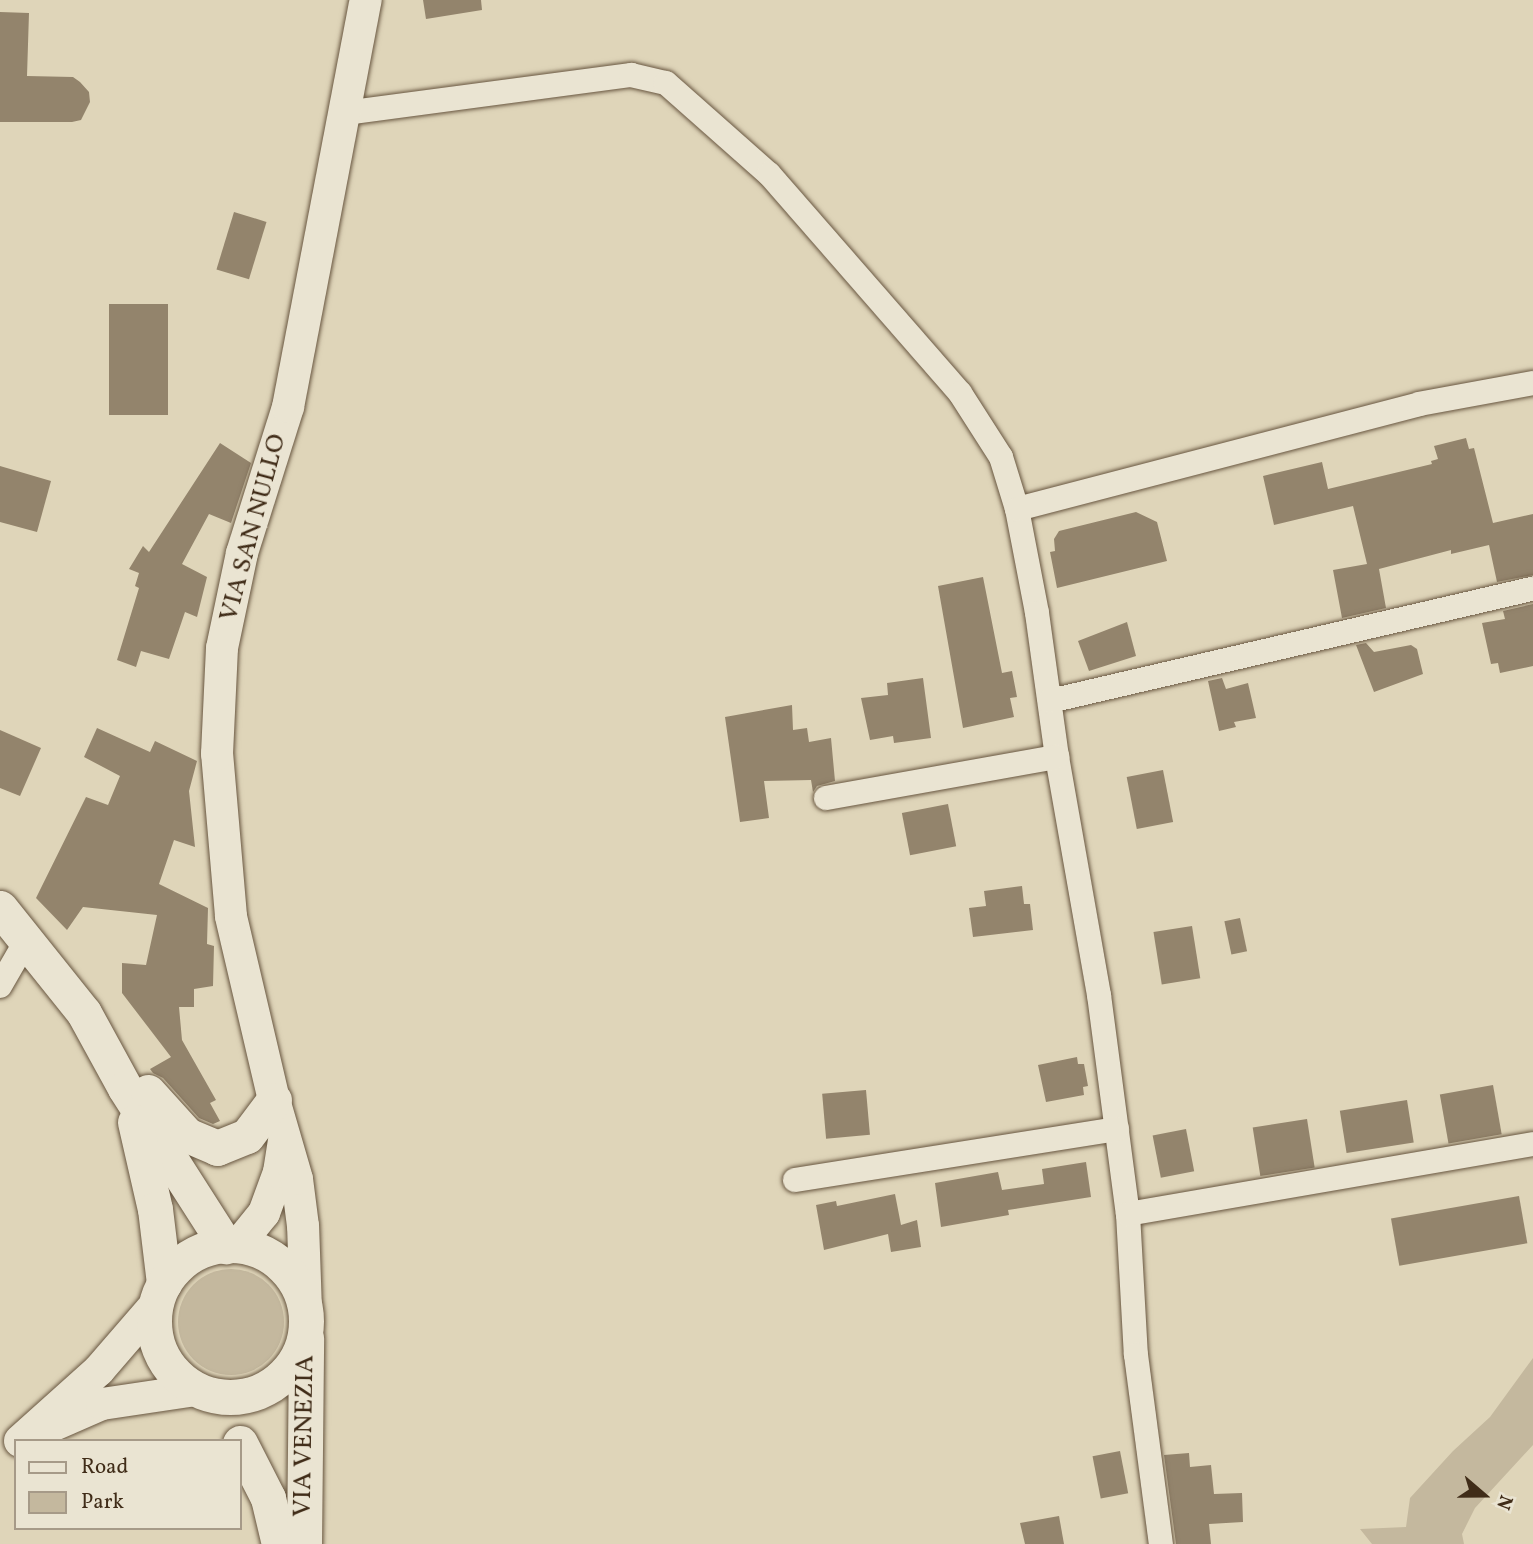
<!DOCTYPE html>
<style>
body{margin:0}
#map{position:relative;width:1533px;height:1544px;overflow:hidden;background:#dfd5b9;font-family:Vollkorn,serif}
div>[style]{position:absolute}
.green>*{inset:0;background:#c4b89e}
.round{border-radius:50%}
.building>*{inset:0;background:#93846c;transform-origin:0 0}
.roads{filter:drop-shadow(0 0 2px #685640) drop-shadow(0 0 2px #685640)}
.minor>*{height:24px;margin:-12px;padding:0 12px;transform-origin:12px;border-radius:12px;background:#eae4d2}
.tertiary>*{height:32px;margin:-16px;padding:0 16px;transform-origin:16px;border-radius:16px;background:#eae4d2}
.secondary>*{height:35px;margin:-17.5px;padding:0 17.5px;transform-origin:17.5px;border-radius:17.5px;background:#eae4d2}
.secondary>.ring{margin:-17.5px;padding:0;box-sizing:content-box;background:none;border:35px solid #eae4d2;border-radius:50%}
span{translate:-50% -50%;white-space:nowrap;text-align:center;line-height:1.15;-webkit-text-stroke:5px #eae4d2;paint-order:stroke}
.street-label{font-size:26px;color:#402c18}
.legend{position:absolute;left:14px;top:1439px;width:228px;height:91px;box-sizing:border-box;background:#eae4d2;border:2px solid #a69a88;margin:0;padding:9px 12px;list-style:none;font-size:21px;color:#402c18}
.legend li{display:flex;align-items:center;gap:14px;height:35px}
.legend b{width:35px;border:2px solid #a69a88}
.north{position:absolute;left:1449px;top:1460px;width:70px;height:70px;-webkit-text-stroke:5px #eae4d2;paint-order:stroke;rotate:110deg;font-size:19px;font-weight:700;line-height:28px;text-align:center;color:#402c18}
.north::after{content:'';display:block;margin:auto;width:24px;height:32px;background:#402c18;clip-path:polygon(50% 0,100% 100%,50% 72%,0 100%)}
</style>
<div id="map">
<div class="green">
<i class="round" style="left:178px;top:1269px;width:106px;height:106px"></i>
<i style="clip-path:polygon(1533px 1358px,1533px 1445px,1475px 1508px,1462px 1534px,1464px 1544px,1372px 1544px,1360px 1529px,1406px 1527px,1410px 1498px,1453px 1451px,1490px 1417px)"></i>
</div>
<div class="building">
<i style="clip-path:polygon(423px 0,481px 0,482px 10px,426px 19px)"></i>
<i style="clip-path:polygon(0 12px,29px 13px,27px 76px,73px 77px,80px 82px,89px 92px,90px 102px,81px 120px,72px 122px,0 122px)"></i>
<i style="left:234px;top:212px;width:34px;height:60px;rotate:17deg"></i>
<i style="left:109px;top:304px;width:59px;height:111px"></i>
<i style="clip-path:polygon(1466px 438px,1469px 449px,1474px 448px,1493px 523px,1533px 514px,1533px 575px,1497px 582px,1489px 545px,1451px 554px,1451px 550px,1379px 569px,1386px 608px,1342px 618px,1333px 570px,1367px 564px,1353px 506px,1274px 525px,1263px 476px,1322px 462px,1328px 489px,1432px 464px,1431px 461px,1438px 459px,1434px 446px)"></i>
<i style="clip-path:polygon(220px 443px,251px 463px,231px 523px,209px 514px,182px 564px,207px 577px,197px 617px,185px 612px,169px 659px,141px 651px,136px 667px,117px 660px,139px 588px,135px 586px,139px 573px,129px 569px,143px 546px,149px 552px)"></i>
<i style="clip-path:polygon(0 466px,51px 481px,37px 532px,0 522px)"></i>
<i style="clip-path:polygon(1136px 512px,1157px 522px,1167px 561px,1057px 588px,1050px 552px,1055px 551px,1054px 539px,1059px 531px)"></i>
<i style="clip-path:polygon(983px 577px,1002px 673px,1012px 671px,1017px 697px,1010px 698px,1014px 717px,963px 728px,938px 586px)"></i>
<i style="clip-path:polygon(1533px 604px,1533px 666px,1500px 673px,1498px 663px,1491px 664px,1482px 623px,1505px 619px,1503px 611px)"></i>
<i style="clip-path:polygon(1127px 622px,1136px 656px,1089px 671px,1078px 641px)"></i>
<i style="clip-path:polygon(1366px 643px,1374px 652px,1411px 645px,1417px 649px,1423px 674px,1374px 692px,1356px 645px)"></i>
<i style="clip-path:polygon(923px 678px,931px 738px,894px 743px,893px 736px,870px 740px,861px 698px,888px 695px,887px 683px)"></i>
<i style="clip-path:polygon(1222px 678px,1226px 689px,1248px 683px,1256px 718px,1234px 722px,1236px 727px,1219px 731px,1208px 681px)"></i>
<i style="clip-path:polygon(792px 705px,793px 730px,807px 728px,809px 742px,831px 738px,835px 781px,817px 786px,813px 792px,811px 780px,764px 781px,769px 818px,740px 822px,725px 717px)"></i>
<i style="clip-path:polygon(97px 728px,150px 752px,155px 741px,197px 761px,189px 791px,195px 847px,174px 840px,159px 884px,208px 908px,207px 944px,214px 946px,213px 986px,194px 989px,194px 1007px,179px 1007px,182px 1040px,216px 1100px,210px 1103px,220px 1121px,213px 1124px,199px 1118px,163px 1078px,153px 1073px,150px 1069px,171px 1057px,122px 993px,122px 963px,146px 965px,157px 915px,83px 907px,67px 930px,36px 898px,86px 797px,108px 805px,120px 776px,84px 757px)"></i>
<i style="clip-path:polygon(0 730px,41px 748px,20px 796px,0 788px)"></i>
<i style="left:1163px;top:770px;width:53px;height:37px;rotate:79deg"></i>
<i style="left:948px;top:804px;width:43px;height:47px;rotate:79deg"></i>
<i style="clip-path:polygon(1022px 886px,1024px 904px,1030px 904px,1033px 930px,973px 937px,969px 908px,986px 906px,984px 891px)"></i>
<i style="left:1240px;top:918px;width:34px;height:16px;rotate:78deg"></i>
<i style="left:1192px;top:926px;width:53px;height:39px;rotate:81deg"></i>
<i style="clip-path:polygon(1077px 1057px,1078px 1064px,1084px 1064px,1088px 1086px,1083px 1087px,1084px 1095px,1046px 1102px,1038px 1065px)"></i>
<i style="left:1493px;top:1085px;width:50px;height:54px;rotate:80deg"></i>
<i style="left:866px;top:1090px;width:45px;height:44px;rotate:85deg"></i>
<i style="left:1407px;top:1100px;width:43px;height:68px;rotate:81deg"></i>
<i style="left:1307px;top:1119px;width:49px;height:55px;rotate:81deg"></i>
<i style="left:1186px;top:1129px;width:43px;height:34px;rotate:79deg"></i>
<i style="clip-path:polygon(1086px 1162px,1091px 1197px,1008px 1210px,1009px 1215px,941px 1227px,935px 1183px,998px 1172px,1002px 1190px,1044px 1184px,1042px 1169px)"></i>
<i style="clip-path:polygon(895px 1194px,901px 1225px,917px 1220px,921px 1247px,891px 1252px,888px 1234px,824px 1250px,816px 1205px,836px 1201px,837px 1206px)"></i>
<i style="left:1519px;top:1196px;width:48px;height:130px;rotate:80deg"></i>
<i style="left:1120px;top:1451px;width:43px;height:28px;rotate:79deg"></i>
<i style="clip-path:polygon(1189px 1453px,1190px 1467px,1211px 1465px,1214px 1494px,1242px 1493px,1243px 1522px,1209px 1524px,1211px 1544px,1176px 1544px,1164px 1455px)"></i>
<i style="clip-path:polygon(1059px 1516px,1064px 1544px,1025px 1544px,1020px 1523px)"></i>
</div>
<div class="roads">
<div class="minor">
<i style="left:345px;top:113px;width:289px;rotate:-7.6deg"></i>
<i style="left:631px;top:75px;width:36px;rotate:13deg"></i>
<i style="left:666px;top:83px;width:137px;rotate:41.5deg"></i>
<i style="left:769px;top:174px;width:291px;rotate:48.9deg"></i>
<i style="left:960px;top:393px;width:76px;rotate:57.4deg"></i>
<i style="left:1001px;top:457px;width:54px;rotate:72.9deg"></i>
<i style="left:1017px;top:509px;width:106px;rotate:79.1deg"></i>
<i style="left:1037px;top:613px;width:145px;rotate:82.1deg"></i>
<i style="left:1057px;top:757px;width:242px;rotate:80deg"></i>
<i style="left:1099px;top:995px;width:221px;rotate:82.5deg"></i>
<i style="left:1128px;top:1214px;width:141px;rotate:86.8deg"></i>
<i style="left:1136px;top:1355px;width:191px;rotate:82.5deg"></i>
<i style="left:1017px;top:509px;width:415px;rotate:-14.6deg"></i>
<i style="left:1419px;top:404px;width:116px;rotate:-10.4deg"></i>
<i style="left:1050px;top:701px;width:496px;rotate:-13.1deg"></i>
<i style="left:826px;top:798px;width:235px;rotate:-10.1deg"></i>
<i style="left:0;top:986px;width:52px;rotate:-60deg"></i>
<i style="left:795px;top:1180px;width:326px;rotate:-9deg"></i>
<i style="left:1128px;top:1214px;width:411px;rotate:-9.8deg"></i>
</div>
<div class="tertiary">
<i style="left:238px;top:1245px;width:41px;rotate:-50.9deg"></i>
<i style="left:264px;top:1213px;width:44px;rotate:-69.9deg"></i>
<i style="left:279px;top:1172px;width:30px;rotate:-81deg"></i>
<i style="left:306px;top:1310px;width:84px;rotate:-92deg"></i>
<i style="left:303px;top:1226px;width:47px;rotate:-97.3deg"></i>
<i style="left:297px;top:1179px;width:82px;rotate:-106.2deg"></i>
<i style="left:274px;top:1100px;width:189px;rotate:-103.2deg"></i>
<i style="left:231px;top:916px;width:163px;rotate:-94.9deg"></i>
<i style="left:217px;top:754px;width:106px;rotate:-87.3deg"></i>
<i style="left:222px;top:648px;width:97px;rotate:-78.1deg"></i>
<i style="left:242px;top:553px;width:153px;rotate:-72.5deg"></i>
<i style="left:288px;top:407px;width:414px;rotate:-79.2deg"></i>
<i style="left:49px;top:1427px;width:58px;rotate:-23.5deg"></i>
<i style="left:102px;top:1404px;width:95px;rotate:-8.5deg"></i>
<i style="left:20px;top:1441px;width:106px;rotate:-41.9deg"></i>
<i style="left:99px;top:1370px;width:87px;rotate:-49.2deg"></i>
</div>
<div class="secondary">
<i style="left:0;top:908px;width:134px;rotate:51.3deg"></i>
<i style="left:84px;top:1013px;width:85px;rotate:61.3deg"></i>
<i style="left:125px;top:1088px;width:188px;rotate:57.4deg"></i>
<i style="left:148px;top:1092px;width:58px;rotate:47.8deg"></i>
<i style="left:187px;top:1135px;width:33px;rotate:23deg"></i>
<i style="left:217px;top:1148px;width:32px;rotate:-22deg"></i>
<i style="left:247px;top:1136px;width:45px;rotate:-53.1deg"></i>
<i style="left:135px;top:1122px;width:89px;rotate:77.1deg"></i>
<i style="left:155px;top:1209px;width:75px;rotate:83.1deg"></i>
<i class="ring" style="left:154px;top:1245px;width:117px;height:117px"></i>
<i style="left:240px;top:1443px;width:62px;rotate:63deg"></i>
<i style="left:268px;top:1498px;width:47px;rotate:76.6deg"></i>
<i style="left:304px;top:1544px;width:206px;rotate:-89.4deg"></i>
</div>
</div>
<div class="street-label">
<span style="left:254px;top:528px;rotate:-75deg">VIA SAN NULLO</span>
<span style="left:305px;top:1436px;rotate:-89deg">VIA VENEZIA</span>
</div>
<ul class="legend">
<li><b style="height:9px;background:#eae4d2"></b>Road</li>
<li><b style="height:19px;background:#c4b89e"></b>Park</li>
</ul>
<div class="north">N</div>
</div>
